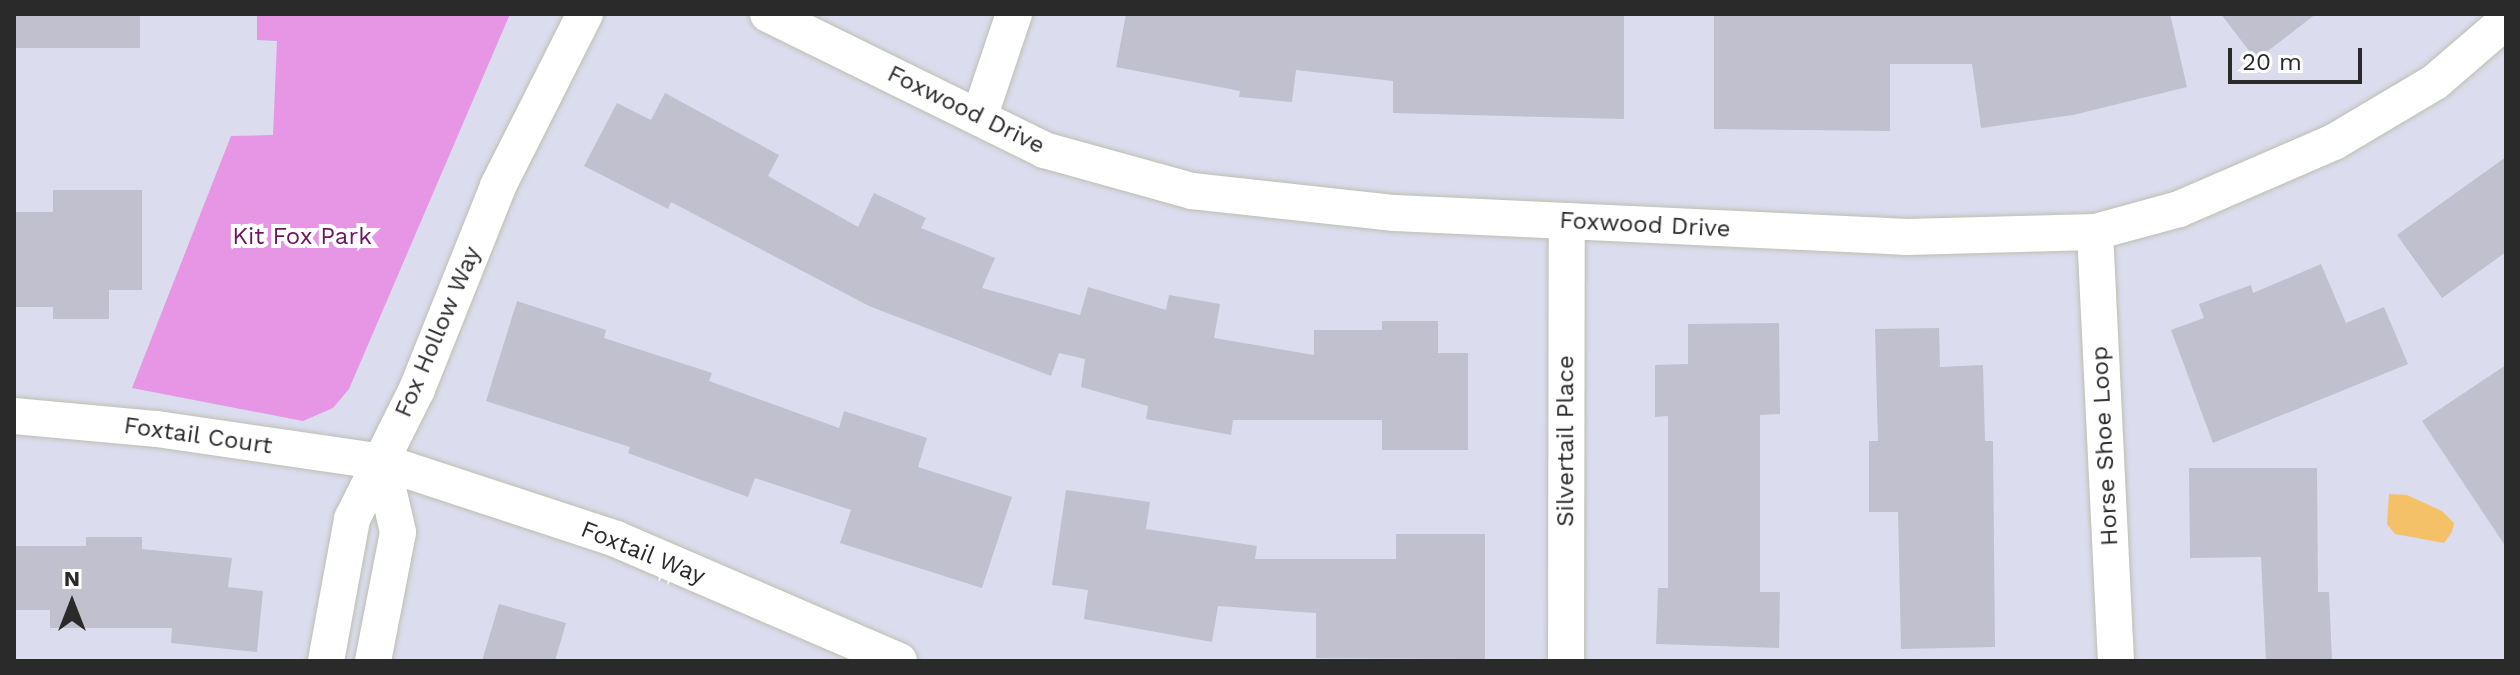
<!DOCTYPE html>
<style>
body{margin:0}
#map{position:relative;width:2520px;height:675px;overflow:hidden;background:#dbdced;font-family:"Work Sans",sans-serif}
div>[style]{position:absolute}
.green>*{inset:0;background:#e795e5}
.water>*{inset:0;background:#f5c168}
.building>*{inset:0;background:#c0c0ce;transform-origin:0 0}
.roads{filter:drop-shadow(0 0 2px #bcbfaf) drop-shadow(0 0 2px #bcbfaf)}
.minor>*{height:36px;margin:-18px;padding:0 18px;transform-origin:18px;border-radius:18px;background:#fff}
span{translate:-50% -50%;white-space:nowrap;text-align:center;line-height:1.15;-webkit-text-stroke:8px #fff;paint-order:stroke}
.street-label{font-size:24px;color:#2a2a2a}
.park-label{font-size:24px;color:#6b165e}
.frame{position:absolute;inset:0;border:16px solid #2a2a2a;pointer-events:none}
.north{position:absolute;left:32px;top:563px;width:80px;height:80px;-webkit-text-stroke:6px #fff;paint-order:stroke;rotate:0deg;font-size:22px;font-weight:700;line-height:32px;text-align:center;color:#2a2a2a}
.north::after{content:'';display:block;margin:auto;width:28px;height:36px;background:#2a2a2a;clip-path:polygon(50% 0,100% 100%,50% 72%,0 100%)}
.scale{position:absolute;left:2228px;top:48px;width:134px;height:36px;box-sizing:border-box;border:4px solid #2a2a2a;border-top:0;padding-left:10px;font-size:24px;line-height:28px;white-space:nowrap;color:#2a2a2a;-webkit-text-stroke:6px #fff;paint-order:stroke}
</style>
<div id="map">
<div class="green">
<i style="clip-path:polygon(257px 14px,510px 14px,349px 389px,333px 408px,303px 421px,132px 388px,231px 136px,273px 135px,277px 41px,257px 40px)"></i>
</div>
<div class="water">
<i style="clip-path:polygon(2389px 494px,2407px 495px,2442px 511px,2454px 523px,2452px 532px,2444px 543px,2395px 534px,2387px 524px)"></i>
</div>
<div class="building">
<i style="left:14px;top:14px;width:126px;height:34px"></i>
<i style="clip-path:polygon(1126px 14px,1624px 14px,1624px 119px,1393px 113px,1393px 81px,1296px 70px,1292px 102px,1239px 97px,1240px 91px,1116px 67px)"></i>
<i style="clip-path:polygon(1714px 14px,2170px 14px,2187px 87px,2073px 115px,1981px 128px,1972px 64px,1890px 64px,1890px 131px,1714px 129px)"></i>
<i style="clip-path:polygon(2221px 14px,2316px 14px,2256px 60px)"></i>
<i style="clip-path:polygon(665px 93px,779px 155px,768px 176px,858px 227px,874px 193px,926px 218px,921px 228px,995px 258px,982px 288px,1080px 315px,1088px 287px,1166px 310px,1169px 295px,1220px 304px,1214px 338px,1314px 355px,1314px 330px,1382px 330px,1382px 321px,1438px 321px,1438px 353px,1468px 353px,1468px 450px,1382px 450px,1382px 420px,1233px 420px,1231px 435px,1146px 419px,1148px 406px,1081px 387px,1085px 359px,1059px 353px,1051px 376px,869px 306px,671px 202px,668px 209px,584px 166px,617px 103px,651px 120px)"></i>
<i style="clip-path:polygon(2506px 157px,2506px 252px,2442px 298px,2397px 235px)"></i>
<i style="clip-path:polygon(53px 190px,142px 190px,142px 290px,109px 290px,109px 319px,53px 319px,53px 307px,14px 307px,14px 212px,53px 212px)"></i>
<i style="clip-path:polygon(2321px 264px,2346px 323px,2384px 307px,2408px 364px,2213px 443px,2171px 330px,2204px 318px,2199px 304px,2251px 285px,2253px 293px)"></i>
<i style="clip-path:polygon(517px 301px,606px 330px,604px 338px,712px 373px,709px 381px,839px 428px,844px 411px,927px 438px,918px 467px,1012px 497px,982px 588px,840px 543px,851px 510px,755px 478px,748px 497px,628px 453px,630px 447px,486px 401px)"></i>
<i style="clip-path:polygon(1779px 323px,1780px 414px,1760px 415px,1760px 592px,1780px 592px,1779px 648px,1656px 644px,1658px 588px,1668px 588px,1668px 416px,1655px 417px,1655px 365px,1688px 364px,1688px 324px)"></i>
<i style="clip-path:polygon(1939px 328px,1940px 367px,1983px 365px,1985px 441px,1993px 441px,1995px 647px,1901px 649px,1898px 512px,1869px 512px,1869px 441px,1878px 441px,1875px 329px)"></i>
<i style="clip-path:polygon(2506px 365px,2506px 547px,2422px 421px)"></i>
<i style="clip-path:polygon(2189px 468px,2317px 468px,2318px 592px,2329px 592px,2332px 661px,2266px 661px,2261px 557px,2190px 558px)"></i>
<i style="clip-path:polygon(1066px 490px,1150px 502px,1146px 529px,1257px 546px,1255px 559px,1396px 559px,1396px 534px,1485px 534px,1485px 659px,1316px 658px,1316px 613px,1218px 606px,1212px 642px,1084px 619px,1088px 590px,1052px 585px)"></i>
<i style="clip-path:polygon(86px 537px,142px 537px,142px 549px,232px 558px,228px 587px,263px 591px,257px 652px,171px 643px,172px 628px,50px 628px,50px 610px,14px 610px,14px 546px,86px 546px)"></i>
<i style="clip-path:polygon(499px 604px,566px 623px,555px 661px,482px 661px)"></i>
</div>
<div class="roads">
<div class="minor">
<i style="left:768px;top:14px;width:308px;rotate:26.2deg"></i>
<i style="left:1044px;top:150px;width:154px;rotate:15.5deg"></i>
<i style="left:1192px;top:191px;width:204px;rotate:6.2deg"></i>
<i style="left:1395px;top:213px;width:513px;rotate:2.68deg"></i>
<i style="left:1907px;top:237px;width:188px;rotate:-1.5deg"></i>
<i style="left:2095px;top:232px;width:87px;rotate:-15.3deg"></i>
<i style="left:2179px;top:209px;width:169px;rotate:-23.4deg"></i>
<i style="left:2334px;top:142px;width:117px;rotate:-30.7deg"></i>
<i style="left:2435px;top:82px;width:94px;rotate:-40.7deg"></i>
<i style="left:980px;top:115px;width:107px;rotate:-71.4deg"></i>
<i style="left:2095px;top:232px;width:430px;rotate:87.2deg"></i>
<i style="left:14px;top:416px;width:144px;rotate:5.2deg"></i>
<i style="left:157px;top:429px;width:227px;rotate:8.3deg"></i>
<i style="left:382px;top:462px;width:246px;rotate:18.2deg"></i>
<i style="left:616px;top:539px;width:308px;rotate:23.3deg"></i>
<i style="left:326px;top:661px;width:144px;rotate:-79.6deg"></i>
<i style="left:352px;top:519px;width:145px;rotate:-63.4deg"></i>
<i style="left:417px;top:389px;width:219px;rotate:-68.2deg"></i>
<i style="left:498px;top:186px;width:193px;rotate:-63.2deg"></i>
<i style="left:373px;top:661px;width:131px;rotate:-79deg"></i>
<i style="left:398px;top:532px;width:72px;rotate:-102.9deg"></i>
<i style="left:1566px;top:661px;width:440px;rotate:-89.9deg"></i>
</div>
</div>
<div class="street-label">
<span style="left:966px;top:110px;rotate:26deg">Foxwood Drive</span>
<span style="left:1645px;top:225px;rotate:3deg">Foxwood Drive</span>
<span style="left:438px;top:332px;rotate:-67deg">Fox Hollow Way</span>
<span style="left:198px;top:436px;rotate:8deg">Foxtail Court</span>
<span style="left:1566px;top:441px;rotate:-90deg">Silvertail Place</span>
<span style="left:2105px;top:446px;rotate:-93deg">Horse Shoe Loop</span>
<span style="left:643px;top:553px;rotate:22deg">Foxtail Way</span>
</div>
<div class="park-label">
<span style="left:302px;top:237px">Kit Fox Park</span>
</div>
<div class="frame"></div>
<div class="north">N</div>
<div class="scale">20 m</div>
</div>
